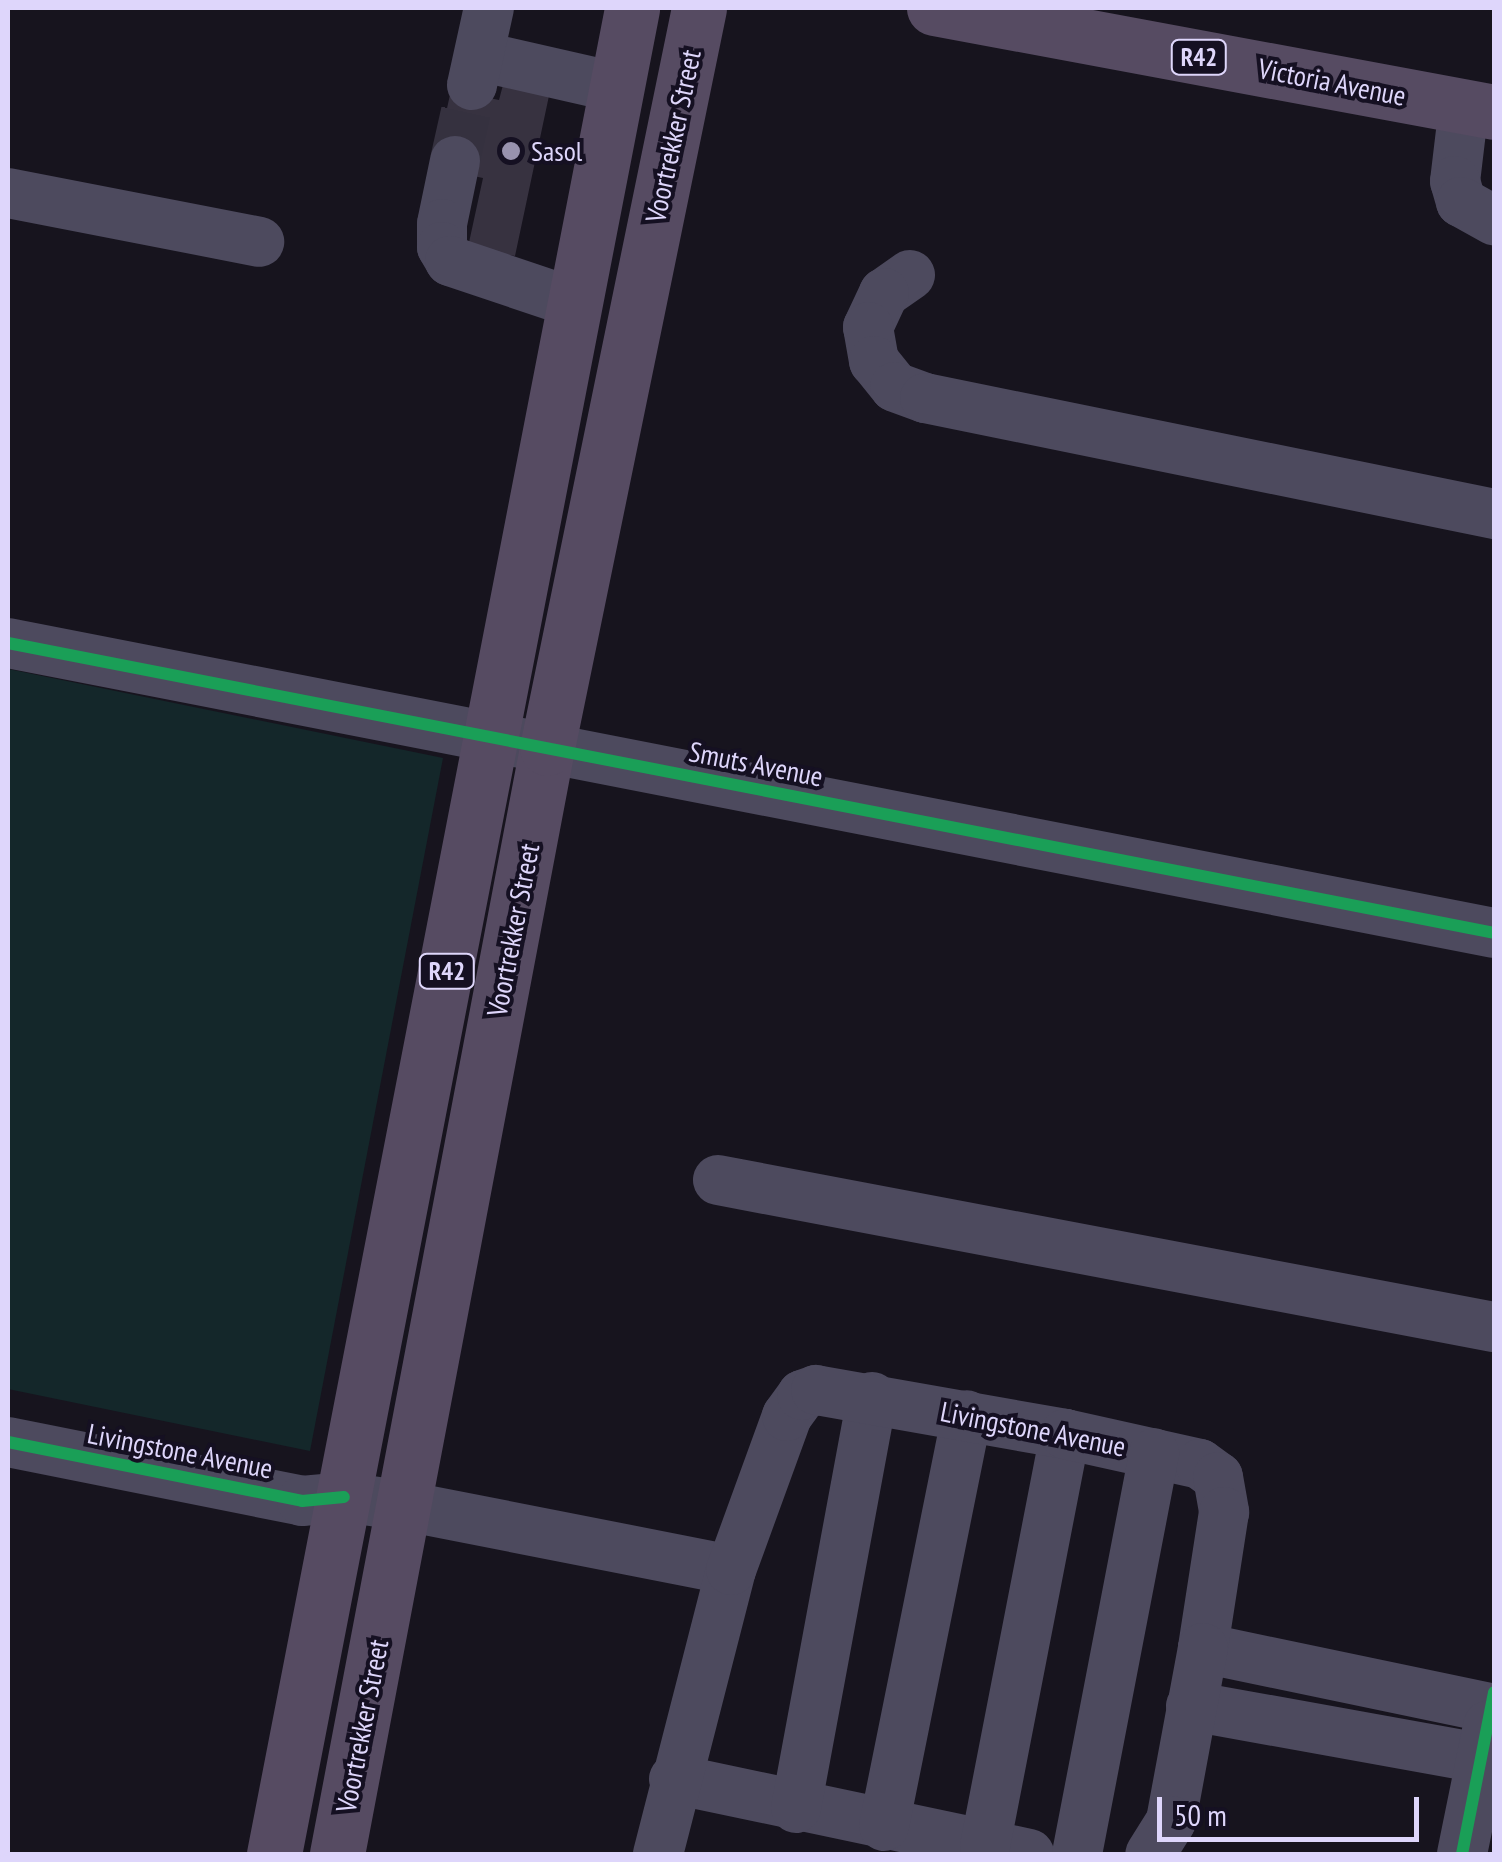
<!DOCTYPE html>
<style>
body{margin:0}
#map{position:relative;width:1502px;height:1862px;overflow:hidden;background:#17141e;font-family:"PT Sans Narrow",sans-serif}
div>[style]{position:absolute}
.green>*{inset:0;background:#14272a}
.building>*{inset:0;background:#373240}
.minor-tunnel>*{height:50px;margin-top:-25px;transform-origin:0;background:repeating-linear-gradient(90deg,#35313f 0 50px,transparent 0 75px)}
.minor>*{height:50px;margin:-25px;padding:0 25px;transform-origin:25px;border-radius:25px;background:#4d4a5e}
.major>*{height:55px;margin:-27.5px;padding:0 27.5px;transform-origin:27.5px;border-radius:27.5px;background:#564b62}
.cycleway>*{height:12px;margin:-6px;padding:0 6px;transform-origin:6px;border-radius:6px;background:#1a9f57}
.dots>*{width:28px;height:28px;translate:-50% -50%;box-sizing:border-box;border:5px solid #151022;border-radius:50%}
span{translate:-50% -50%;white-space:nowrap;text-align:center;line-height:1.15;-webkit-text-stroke:8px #151022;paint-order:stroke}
.shield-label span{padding:2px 8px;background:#151022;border:2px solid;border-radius:8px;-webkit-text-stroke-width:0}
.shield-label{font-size:25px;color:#ded6fb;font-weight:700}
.street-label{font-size:28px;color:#ded6fb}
.poi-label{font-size:28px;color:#ded6fb}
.left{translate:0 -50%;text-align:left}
.frame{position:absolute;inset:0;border:10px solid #ded6fb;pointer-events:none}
.scale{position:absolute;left:1157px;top:1797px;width:262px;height:45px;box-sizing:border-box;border:5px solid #ded6fb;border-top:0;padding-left:12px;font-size:30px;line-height:35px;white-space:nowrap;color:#ded6fb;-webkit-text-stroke:8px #151022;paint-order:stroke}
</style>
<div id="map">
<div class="green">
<i style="clip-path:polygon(8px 669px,443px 758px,310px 1451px,8px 1389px)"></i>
</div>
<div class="building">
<i style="clip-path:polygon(504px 81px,550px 91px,515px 256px,468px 247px,483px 178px,434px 168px,451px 90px,499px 100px)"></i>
</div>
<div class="minor-tunnel">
<i style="left:455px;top:161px;width:78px;rotate:-77.4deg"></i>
</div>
<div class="minor">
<i style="left:479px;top:56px;width:140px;rotate:12.8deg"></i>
<i style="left:472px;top:85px;width:79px;rotate:-77.6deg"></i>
<i style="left:1464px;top:106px;width:76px;rotate:96.8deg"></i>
<i style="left:1455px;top:181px;width:22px;rotate:74deg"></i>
<i style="left:1461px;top:202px;width:38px;rotate:29deg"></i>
<i style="left:455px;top:161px;width:64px;rotate:101.7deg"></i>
<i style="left:442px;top:224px;width:23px;rotate:90deg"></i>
<i style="left:442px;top:247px;width:16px;rotate:60deg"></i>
<i style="left:450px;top:261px;width:132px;rotate:18.6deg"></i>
<i style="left:8px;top:193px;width:256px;rotate:11deg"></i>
<i style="left:910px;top:275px;width:32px;rotate:145deg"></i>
<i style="left:884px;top:293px;width:38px;rotate:115deg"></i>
<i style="left:868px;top:327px;width:35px;rotate:80deg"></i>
<i style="left:874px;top:361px;width:33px;rotate:51deg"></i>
<i style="left:895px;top:387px;width:32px;rotate:20deg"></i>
<i style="left:925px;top:398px;width:581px;rotate:11.52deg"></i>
<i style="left:8px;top:643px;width:1514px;rotate:11.04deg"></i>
<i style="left:718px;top:1180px;width:790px;rotate:10.73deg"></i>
<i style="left:8px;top:1442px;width:300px;rotate:11.3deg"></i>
<i style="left:302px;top:1501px;width:42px;rotate:-5.4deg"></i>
<i style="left:344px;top:1497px;width:62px;rotate:8.4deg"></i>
<i style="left:405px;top:1506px;width:332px;rotate:11.1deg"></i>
<i style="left:1203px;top:1648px;width:294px;rotate:11.8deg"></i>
<i style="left:1191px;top:1706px;width:295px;rotate:10.2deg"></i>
<i style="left:674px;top:1779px;width:363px;rotate:11.9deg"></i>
<i style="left:796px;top:1808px;width:418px;rotate:-79.5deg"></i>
<i style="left:884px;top:1826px;width:419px;rotate:-78.6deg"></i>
<i style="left:985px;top:1846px;width:420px;rotate:-79deg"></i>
<i style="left:658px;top:1854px;width:293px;rotate:-75.6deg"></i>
<i style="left:731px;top:1570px;width:164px;rotate:-70deg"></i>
<i style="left:787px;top:1416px;width:26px;rotate:-54deg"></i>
<i style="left:802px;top:1395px;width:15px;rotate:-20deg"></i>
<i style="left:816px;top:1390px;width:253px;rotate:10deg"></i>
<i style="left:1065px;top:1434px;width:138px;rotate:12.5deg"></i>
<i style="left:1200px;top:1464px;width:22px;rotate:36deg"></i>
<i style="left:1218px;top:1477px;width:36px;rotate:80deg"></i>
<i style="left:1224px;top:1512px;width:138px;rotate:98.8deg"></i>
<i style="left:1203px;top:1648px;width:176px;rotate:100.5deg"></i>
<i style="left:1171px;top:1821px;width:39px;rotate:122deg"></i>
<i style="left:1077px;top:1854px;width:408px;rotate:-79.1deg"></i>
<i style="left:1462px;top:1854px;width:131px;rotate:-78.5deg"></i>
</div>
<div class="major">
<i style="left:934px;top:8px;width:570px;rotate:10.52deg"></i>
<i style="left:274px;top:1854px;width:1880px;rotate:-79.02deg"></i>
<i style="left:337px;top:1854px;width:1126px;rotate:-79.25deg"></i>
<i style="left:547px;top:748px;width:755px;rotate:-78.39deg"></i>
</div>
<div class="cycleway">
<i style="left:8px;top:643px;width:1514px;rotate:11.04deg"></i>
<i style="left:8px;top:1442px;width:300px;rotate:11.3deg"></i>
<i style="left:302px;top:1501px;width:42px;rotate:-5.4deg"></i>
<i style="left:1462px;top:1854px;width:165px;rotate:-78.8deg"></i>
</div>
<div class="dots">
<i style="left:511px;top:151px;background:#9892ae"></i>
</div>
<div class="shield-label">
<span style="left:1199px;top:57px">R42</span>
<span style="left:447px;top:971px">R42</span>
</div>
<div class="street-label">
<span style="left:1332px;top:82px;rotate:11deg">Victoria Avenue</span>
<span style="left:673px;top:136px;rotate:-78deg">Voortrekker Street</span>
<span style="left:756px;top:764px;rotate:11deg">Smuts Avenue</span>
<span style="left:513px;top:930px;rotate:-79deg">Voortrekker Street</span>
<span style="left:1033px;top:1429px;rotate:11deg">Livingstone Avenue</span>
<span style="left:180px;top:1451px;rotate:11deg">Livingstone Avenue</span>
<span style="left:362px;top:1726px;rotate:-79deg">Voortrekker Street</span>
</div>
<div class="poi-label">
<span class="left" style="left:531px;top:151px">Sasol</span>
</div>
<div class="frame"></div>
<div class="scale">50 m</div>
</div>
